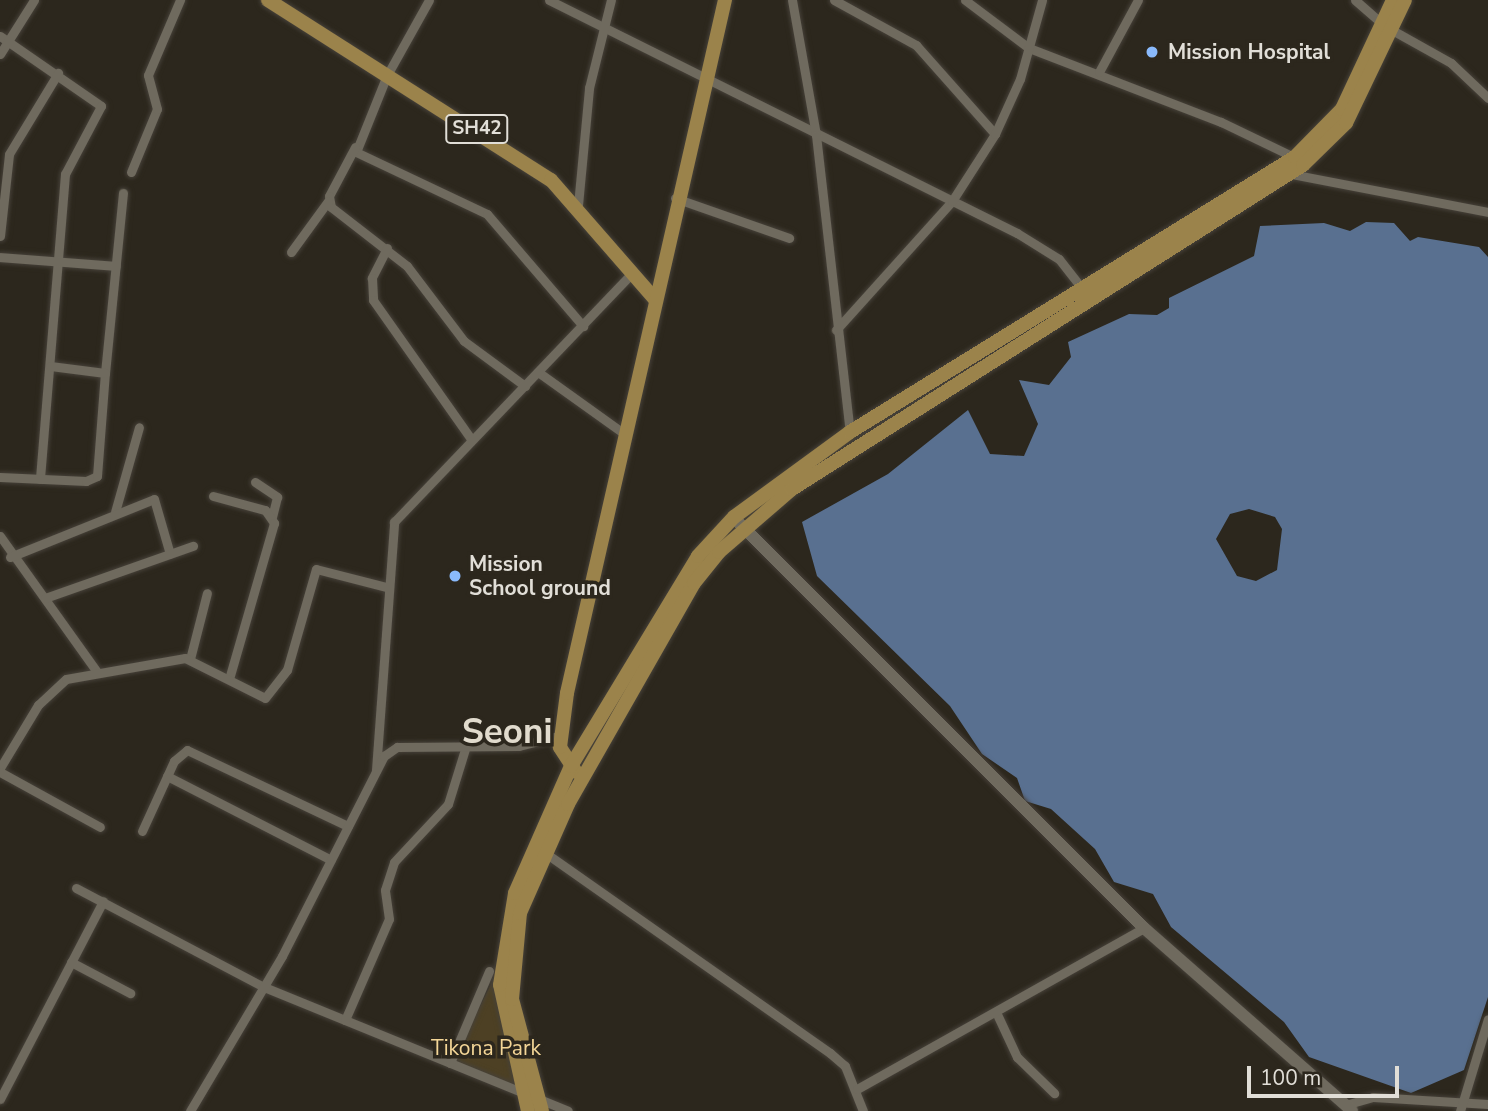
<!DOCTYPE html>
<style>
body{margin:0}
#map{position:relative;width:1488px;height:1111px;overflow:hidden;background:#2c271d;font-family:"Nunito Sans",sans-serif}
div>[style]{position:absolute}
.green>*{inset:0;background:#4d4024}
.water>*{inset:0;background:#597090}
.roads{filter:drop-shadow(0 0 2px #464139) drop-shadow(0 0 2px #464139)}
.minor>*{height:9px;margin:-4.5px;padding:0 4.5px;transform-origin:4.5px;border-radius:4.5px;background:#6f6a5e}
.secondary>*{height:12px;margin:-6px;padding:0 6px;transform-origin:6px;border-radius:6px;background:#6f6a5e}
.primary>*{height:14px;margin:-7px;padding:0 7px;transform-origin:7px;border-radius:7px;background:#9b834b}
.dots>*{width:19px;height:19px;translate:-50% -50%;box-sizing:border-box;border:4px solid #2c271d;border-radius:50%}
span{translate:-50% -50%;white-space:nowrap;text-align:center;line-height:1.15;-webkit-text-stroke:7px #2c271d;paint-order:stroke}
.shield-label span{padding:2px 5px;background:#2c271d;border:2px solid;border-radius:5px;-webkit-text-stroke-width:0}
.shield-label{font-size:19px;color:#e1ded7;font-weight:700}
.poi-label{font-size:21px;color:#e1ded7;font-weight:700}
.left{translate:0 -50%;text-align:left}
.park-label{font-size:21px;color:#f4d697}
.town-label{font-size:35px;color:#e1dbcd;font-weight:700}
.scale{position:absolute;left:1247px;top:1066px;width:152px;height:32px;box-sizing:border-box;border:4px solid #e1ded7;border-top:0;padding-left:9px;font-size:21px;line-height:24px;white-space:nowrap;color:#e1ded7;-webkit-text-stroke:5px #2c271d;paint-order:stroke}
</style>
<div id="map">
<div class="green">
<i style="clip-path:polygon(495px 976px,521px 1089px,453px 1061px)"></i>
</div>
<div class="water">
<i style="clip-path:polygon(evenodd,1366px 222px,1394px 223px,1410px 241px,1418px 237px,1479px 247px,1488px 257px,1488px 997px,1464px 1070px,1411px 1093px,1309px 1057px,1284px 1022px,1171px 927px,1153px 894px,1114px 882px,1095px 849px,1051px 809px,1025px 801px,1017px 778px,982px 754px,950px 706px,817px 576px,802px 522px,888px 474px,968px 410px,990px 454px,1024px 456px,1038px 424px,1019px 380px,1049px 385px,1071px 357px,1068px 342px,1129px 314px,1157px 315px,1169px 308px,1169px 298px,1254px 256px,1260px 226px,1324px 223px,1350px 231px,1366px 222px,1249px 509px,1275px 517px,1282px 529px,1277px 570px,1256px 581px,1237px 576px,1216px 539px,1230px 514px,1249px 509px)"></i>
</div>
<div class="roads">
<div class="minor">
<i style="left:429px;top:0;width:86px;rotate:119.2deg"></i>
<i style="left:387px;top:75px;width:83px;rotate:111.9deg"></i>
<i style="left:356px;top:152px;width:145px;rotate:25.3deg"></i>
<i style="left:487px;top:214px;width:148px;rotate:49.4deg"></i>
<i style="left:549px;top:0;width:523px;rotate:26.47deg"></i>
<i style="left:1017px;top:233px;width:49px;rotate:31.8deg"></i>
<i style="left:1059px;top:259px;width:41px;rotate:52deg"></i>
<i style="left:792px;top:0;width:137px;rotate:79.9deg"></i>
<i style="left:816px;top:135px;width:299px;rotate:83.5deg"></i>
<i style="left:834px;top:0;width:94px;rotate:28.8deg"></i>
<i style="left:916px;top:45px;width:119px;rotate:48.4deg"></i>
<i style="left:965px;top:0;width:80px;rotate:36.9deg"></i>
<i style="left:1029px;top:48px;width:206px;rotate:21.1deg"></i>
<i style="left:1221px;top:122px;width:85px;rotate:25.7deg"></i>
<i style="left:1355px;top:0;width:37px;rotate:41deg"></i>
<i style="left:1392px;top:30px;width:68px;rotate:29.2deg"></i>
<i style="left:1451px;top:63px;width:51px;rotate:43.4deg"></i>
<i style="left:0;top:36px;width:123px;rotate:34.7deg"></i>
<i style="left:101px;top:106px;width:77px;rotate:117.9deg"></i>
<i style="left:65px;top:174px;width:306px;rotate:94.7deg"></i>
<i style="left:0;top:54px;width:64px;rotate:-57.8deg"></i>
<i style="left:1099px;top:72px;width:82px;rotate:-61.6deg"></i>
<i style="left:355px;top:147px;width:55px;rotate:118deg"></i>
<i style="left:329px;top:196px;width:11px;rotate:80deg"></i>
<i style="left:331px;top:207px;width:96px;rotate:37.8deg"></i>
<i style="left:407px;top:266px;width:94px;rotate:52.8deg"></i>
<i style="left:464px;top:341px;width:76px;rotate:36.4deg"></i>
<i style="left:131px;top:172px;width:68px;rotate:-67.6deg"></i>
<i style="left:157px;top:109px;width:35px;rotate:-105deg"></i>
<i style="left:148px;top:75px;width:82px;rotate:-66.9deg"></i>
<i style="left:1286px;top:173px;width:206px;rotate:10.9deg"></i>
<i style="left:675px;top:198px;width:121px;rotate:19.3deg"></i>
<i style="left:578px;top:205px;width:118px;rotate:-84.6deg"></i>
<i style="left:589px;top:88px;width:91px;rotate:-76deg"></i>
<i style="left:0;top:236px;width:82px;rotate:-83.7deg"></i>
<i style="left:9px;top:154px;width:95px;rotate:-58.8deg"></i>
<i style="left:387px;top:248px;width:34px;rotate:117deg"></i>
<i style="left:372px;top:278px;width:22px;rotate:87deg"></i>
<i style="left:373px;top:300px;width:170px;rotate:54.8deg"></i>
<i style="left:291px;top:252px;width:63px;rotate:-54deg"></i>
<i style="left:0;top:257px;width:116px;rotate:4.4deg"></i>
<i style="left:836px;top:330px;width:173px;rotate:-48deg"></i>
<i style="left:952px;top:201px;width:80px;rotate:-57.3deg"></i>
<i style="left:995px;top:134px;width:60px;rotate:-65.6deg"></i>
<i style="left:1020px;top:79px;width:82px;rotate:-74.4deg"></i>
<i style="left:538px;top:372px;width:108px;rotate:35.6deg"></i>
<i style="left:105px;top:373px;width:181px;rotate:-84.3deg"></i>
<i style="left:0;top:477px;width:86px;rotate:2.7deg"></i>
<i style="left:86px;top:481px;width:12px;rotate:-24deg"></i>
<i style="left:97px;top:476px;width:103px;rotate:-85.6deg"></i>
<i style="left:105px;top:373px;width:55px;rotate:-172.7deg"></i>
<i style="left:255px;top:482px;width:27px;rotate:34deg"></i>
<i style="left:277px;top:497px;width:21px;rotate:104deg"></i>
<i style="left:213px;top:496px;width:54px;rotate:15.1deg"></i>
<i style="left:265px;top:510px;width:16px;rotate:55deg"></i>
<i style="left:274px;top:523px;width:162px;rotate:106.1deg"></i>
<i style="left:115px;top:512px;width:88px;rotate:-74.2deg"></i>
<i style="left:0;top:536px;width:167px;rotate:54.5deg"></i>
<i style="left:10px;top:557px;width:155px;rotate:-21.9deg"></i>
<i style="left:154px;top:499px;width:57px;rotate:73.8deg"></i>
<i style="left:45px;top:598px;width:157px;rotate:-19.4deg"></i>
<i style="left:190px;top:659px;width:68px;rotate:-75.6deg"></i>
<i style="left:0;top:768px;width:74px;rotate:-58.9deg"></i>
<i style="left:38px;top:705px;width:38px;rotate:-43deg"></i>
<i style="left:66px;top:679px;width:121px;rotate:-10deg"></i>
<i style="left:185px;top:658px;width:89px;rotate:26.6deg"></i>
<i style="left:265px;top:698px;width:36px;rotate:-52deg"></i>
<i style="left:287px;top:670px;width:105px;rotate:-74deg"></i>
<i style="left:316px;top:569px;width:72px;rotate:14.4deg"></i>
<i style="left:376px;top:770px;width:249px;rotate:-85.8deg"></i>
<i style="left:394px;top:522px;width:344px;rotate:-46.3deg"></i>
<i style="left:0;top:772px;width:114px;rotate:28.8deg"></i>
<i style="left:167px;top:776px;width:184px;rotate:27.1deg"></i>
<i style="left:142px;top:831px;width:77px;rotate:-65.4deg"></i>
<i style="left:174px;top:761px;width:17px;rotate:-40deg"></i>
<i style="left:187px;top:750px;width:178px;rotate:25.3deg"></i>
<i style="left:544px;top:852px;width:350px;rotate:35.1deg"></i>
<i style="left:830px;top:1053px;width:20px;rotate:41deg"></i>
<i style="left:845px;top:1066px;width:48px;rotate:68.2deg"></i>
<i style="left:76px;top:888px;width:212px;rotate:27.8deg"></i>
<i style="left:264px;top:987px;width:283px;rotate:22.2deg"></i>
<i style="left:71px;top:962px;width:67px;rotate:27.7deg"></i>
<i style="left:996px;top:1012px;width:50px;rotate:65deg"></i>
<i style="left:1017px;top:1057px;width:52px;rotate:44.2deg"></i>
<i style="left:345px;top:1020px;width:110px;rotate:-66.5deg"></i>
<i style="left:389px;top:919px;width:29px;rotate:-98deg"></i>
<i style="left:385px;top:890px;width:29px;rotate:-72deg"></i>
<i style="left:394px;top:862px;width:79px;rotate:-47deg"></i>
<i style="left:448px;top:804px;width:61px;rotate:-72.8deg"></i>
<i style="left:450px;top:1063px;width:100px;rotate:-67deg"></i>
<i style="left:857px;top:1089px;width:329px;rotate:-29.3deg"></i>
<i style="left:0;top:1099px;width:223px;rotate:-62.5deg"></i>
<i style="left:539px;top:1099px;width:31px;rotate:22deg"></i>
<i style="left:1345px;top:1105px;width:29px;rotate:-16deg"></i>
<i style="left:1373px;top:1097px;width:115px;rotate:3.5deg"></i>
<i style="left:190px;top:1111px;width:180px;rotate:-59.3deg"></i>
<i style="left:282px;top:956px;width:225px;rotate:-63deg"></i>
<i style="left:384px;top:756px;width:16px;rotate:-35deg"></i>
<i style="left:397px;top:747px;width:122px;rotate:-0.5deg"></i>
<i style="left:519px;top:746px;width:40px;rotate:-14.4deg"></i>
<i style="left:1460px;top:1111px;width:96px;rotate:-73.1deg"></i>
</div>
<div class="secondary">
<i style="left:739px;top:523px;width:573px;rotate:45deg"></i>
<i style="left:1144px;top:928px;width:277px;rotate:41.3deg"></i>
</div>
<div class="primary">
<i style="left:268px;top:0;width:335px;rotate:32.5deg"></i>
<i style="left:551px;top:180px;width:157px;rotate:48.9deg"></i>
<i style="left:576px;top:772px;width:30px;rotate:-123deg"></i>
<i style="left:560px;top:747px;width:54px;rotate:-82.6deg"></i>
<i style="left:567px;top:693px;width:711px;rotate:-77.16deg"></i>
<i style="left:528px;top:1111px;width:129px;rotate:-102.5deg"></i>
<i style="left:500px;top:985px;width:93px;rotate:-80.7deg"></i>
<i style="left:515px;top:893px;width:139px;rotate:-66.2deg"></i>
<i style="left:571px;top:766px;width:245px;rotate:-58.8deg"></i>
<i style="left:698px;top:556px;width:53px;rotate:-47.3deg"></i>
<i style="left:734px;top:517px;width:144px;rotate:-36.2deg"></i>
<i style="left:850px;top:432px;width:523px;rotate:-31.72deg"></i>
<i style="left:1295px;top:157px;width:67px;rotate:-45.6deg"></i>
<i style="left:1342px;top:109px;width:120px;rotate:-64.9deg"></i>
<i style="left:542px;top:1111px;width:116px;rotate:-105deg"></i>
<i style="left:512px;top:999px;width:86px;rotate:-84.7deg"></i>
<i style="left:520px;top:913px;width:119px;rotate:-66.2deg"></i>
<i style="left:568px;top:804px;width:254px;rotate:-60.3deg"></i>
<i style="left:694px;top:583px;width:40px;rotate:-51deg"></i>
<i style="left:719px;top:552px;width:96px;rotate:-40.8deg"></i>
<i style="left:792px;top:489px;width:605px;rotate:-32.38deg"></i>
<i style="left:1303px;top:165px;width:60px;rotate:-44.3deg"></i>
<i style="left:1346px;top:123px;width:136px;rotate:-64.4deg"></i>
</div>
</div>
<div class="dots">
<i style="left:1152px;top:52px;background:#8abafc"></i>
<i style="left:455px;top:576px;background:#8abafc"></i>
</div>
<div class="shield-label">
<span style="left:477px;top:129px">SH42</span>
</div>
<div class="poi-label">
<span class="left" style="left:1168px;top:52px">Mission Hospital</span>
<span class="left" style="left:469px;top:576px">Mission<br>School ground</span>
</div>
<div class="park-label">
<span style="left:486px;top:1048px">Tikona Park</span>
</div>
<div class="town-label">
<span style="left:507px;top:732px">Seoni</span>
</div>
<div class="scale">100 m</div>
</div>
